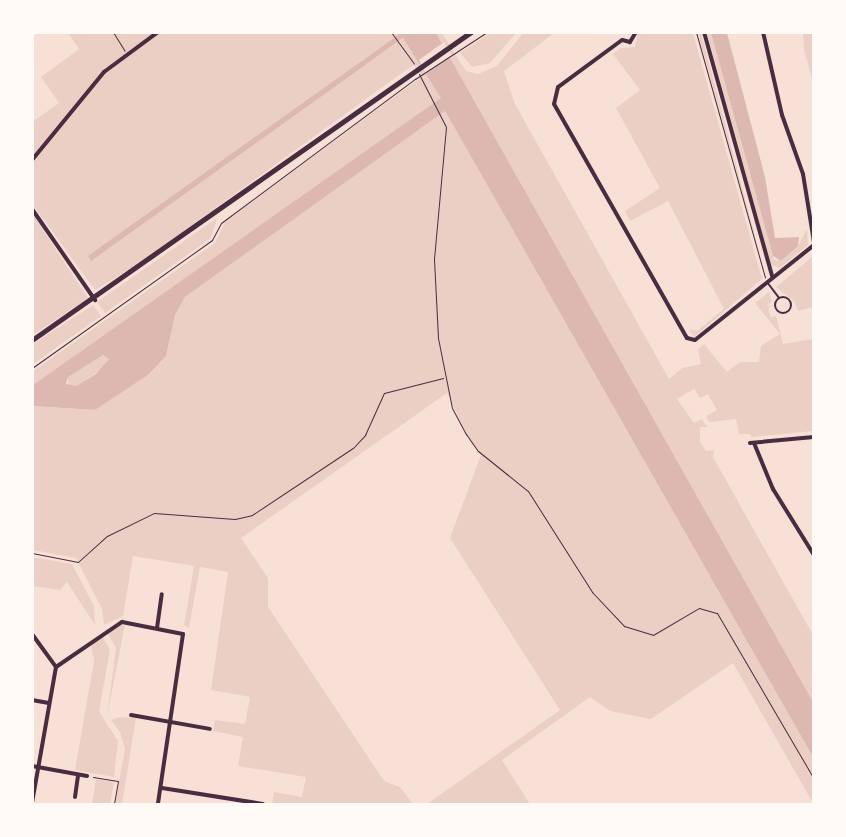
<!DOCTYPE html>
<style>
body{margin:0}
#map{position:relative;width:846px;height:837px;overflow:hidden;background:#f7e1d7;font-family:"Archivo Narrow",sans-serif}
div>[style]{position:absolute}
.green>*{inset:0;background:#ebcfc5;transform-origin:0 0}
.water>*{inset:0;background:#dcb8b0}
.pier>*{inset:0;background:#f7e1d7}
.path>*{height:1px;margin:-0.5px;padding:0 0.5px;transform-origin:0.5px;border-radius:0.5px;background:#4a2c40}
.service>*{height:2px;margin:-1px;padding:0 1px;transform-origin:1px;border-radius:1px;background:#4a2c40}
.service>.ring{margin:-1px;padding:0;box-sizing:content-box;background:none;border:2px solid #4a2c40;border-radius:50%}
.minor>*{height:4px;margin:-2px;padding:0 2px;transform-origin:2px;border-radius:2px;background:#4a2c40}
.tertiary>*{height:4.5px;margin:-2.25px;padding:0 2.25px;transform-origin:2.25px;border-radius:2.25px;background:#4a2c40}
span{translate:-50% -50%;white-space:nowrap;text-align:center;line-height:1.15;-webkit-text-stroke:5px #fffaf5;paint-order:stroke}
.frame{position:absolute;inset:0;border:34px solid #fffaf5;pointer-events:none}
</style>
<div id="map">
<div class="green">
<i style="clip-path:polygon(68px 33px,401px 33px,89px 257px,404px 38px,442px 98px,33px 385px,33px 371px,215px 243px,225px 222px,421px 77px,414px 65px,406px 70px,138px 264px,95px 290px,33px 205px,32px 122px,59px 103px,41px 77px,79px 49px)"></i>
<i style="clip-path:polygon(436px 33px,442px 33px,466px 71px,478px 74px,497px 66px,523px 33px,554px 33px,504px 71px,515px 104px,669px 379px,682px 368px,701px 364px,698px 349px,704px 344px,727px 372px,740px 362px,759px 362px,761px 346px,780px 334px,755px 303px,769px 292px,772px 301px,767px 306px,773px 305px,768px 308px,771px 317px,776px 316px,783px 344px,813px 339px,813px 431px,751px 437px,750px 434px,739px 434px,736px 419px,709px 422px,706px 416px,717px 410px,708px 394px,700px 398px,694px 389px,677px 399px,694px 423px,702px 419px,707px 427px,700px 427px,700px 442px,706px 451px,714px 450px,713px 457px,813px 635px,813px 702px)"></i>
<i style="clip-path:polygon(490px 33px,516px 33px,490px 63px,472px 67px,460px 53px)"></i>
<i style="clip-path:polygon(638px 33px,693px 33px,762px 279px,694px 337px,689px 329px,697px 331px,724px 309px,668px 201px,630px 221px,625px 211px,660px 188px,616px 108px,640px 90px,613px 54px,621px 48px,635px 47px)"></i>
<i style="clip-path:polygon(698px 33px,701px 33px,766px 277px,752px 228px)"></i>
<i style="clip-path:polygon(707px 33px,711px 33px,774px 260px,781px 261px,798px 246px,807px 229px,808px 245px,780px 268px,771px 265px)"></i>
<i style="clip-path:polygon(803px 33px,813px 33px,813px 82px,804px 50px)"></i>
<i style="clip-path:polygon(445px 111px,813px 757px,813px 803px,733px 663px,651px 719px,610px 711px,590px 697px,502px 760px,530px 804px,427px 804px,560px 710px,450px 538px,481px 455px,470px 442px,447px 393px,241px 538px,268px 578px,268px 607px,384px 781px,400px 787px,413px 804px,272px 804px,274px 792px,302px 797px,306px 777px,238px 766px,243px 737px,213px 731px,215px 720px,245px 724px,250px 697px,211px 690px,228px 572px,200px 567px,189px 628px,184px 625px,194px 566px,133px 556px,123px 616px,104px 625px,102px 609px,76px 558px,33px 550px,32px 406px,95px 410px,148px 375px,166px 356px,175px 315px,185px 297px)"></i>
<i style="clip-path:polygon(32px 213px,88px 298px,33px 335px,32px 335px)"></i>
<i style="clip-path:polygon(217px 218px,211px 238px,105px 313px,97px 302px)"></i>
<i style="clip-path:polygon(813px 256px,813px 307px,798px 311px,795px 302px,776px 287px)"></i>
<i style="clip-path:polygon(93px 305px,101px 316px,33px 364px,33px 344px)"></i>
<i style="clip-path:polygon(103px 355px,109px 359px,101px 370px,76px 386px,68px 386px,68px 377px)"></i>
<i style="clip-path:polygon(32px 557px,72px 564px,94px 606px,95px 625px,67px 582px,60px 590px,33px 586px)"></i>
<i style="clip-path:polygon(121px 625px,125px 625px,107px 716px,116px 648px,108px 634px)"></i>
<i style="clip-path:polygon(103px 637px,110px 650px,99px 711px,118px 741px,114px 777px,75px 770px,94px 661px,91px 645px)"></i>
<i style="clip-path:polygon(120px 717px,136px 718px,122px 804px,115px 804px,125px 749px,120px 732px,111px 720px)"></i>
<i style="left:96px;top:779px;width:18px;height:25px;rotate:9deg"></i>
</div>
<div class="water">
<i style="clip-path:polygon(evenodd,401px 33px,436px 33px,813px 702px,813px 757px,445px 111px,185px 297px,175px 315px,166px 356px,148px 375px,95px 410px,33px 406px,33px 385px,441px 98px,403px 38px,91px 261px,88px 256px,401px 33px,103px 355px,109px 359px,96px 374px,76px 386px,66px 384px,68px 377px,103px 355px)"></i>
<i style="clip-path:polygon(711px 33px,727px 33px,765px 177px,775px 238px,799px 237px,798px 246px,781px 261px,773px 256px)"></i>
</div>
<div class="pier">
<i style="clip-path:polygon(444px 42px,452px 56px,426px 74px,419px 60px)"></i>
</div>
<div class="path">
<i style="left:113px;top:32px;width:22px;rotate:58deg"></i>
<i style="left:391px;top:32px;width:39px;rotate:54deg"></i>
<i style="left:696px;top:32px;width:255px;rotate:74.3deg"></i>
<i style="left:419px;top:74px;width:59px;rotate:63deg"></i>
<i style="left:446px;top:127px;width:133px;rotate:95.2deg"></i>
<i style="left:434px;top:259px;width:79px;rotate:87.1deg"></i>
<i style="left:438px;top:338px;width:71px;rotate:78.7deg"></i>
<i style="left:452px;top:408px;width:30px;rotate:62deg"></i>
<i style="left:466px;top:434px;width:21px;rotate:55deg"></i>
<i style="left:478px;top:451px;width:64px;rotate:38.7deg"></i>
<i style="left:528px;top:491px;width:120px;rotate:57.6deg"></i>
<i style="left:592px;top:592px;width:47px;rotate:46.7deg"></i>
<i style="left:624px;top:626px;width:30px;rotate:17deg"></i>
<i style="left:653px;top:635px;width:53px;rotate:-30.4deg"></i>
<i style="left:699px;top:608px;width:19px;rotate:16deg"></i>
<i style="left:717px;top:613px;width:192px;rotate:59.7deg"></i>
<i style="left:32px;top:368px;width:221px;rotate:-35.4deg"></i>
<i style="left:212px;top:240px;width:19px;rotate:-62deg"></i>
<i style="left:221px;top:223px;width:242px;rotate:-36.6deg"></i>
<i style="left:415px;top:79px;width:86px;rotate:-33.1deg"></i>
<i style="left:32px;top:553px;width:47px;rotate:11.1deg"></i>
<i style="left:78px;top:562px;width:39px;rotate:-42deg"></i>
<i style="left:107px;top:536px;width:52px;rotate:-26.1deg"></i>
<i style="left:154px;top:513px;width:81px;rotate:4.2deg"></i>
<i style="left:235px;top:519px;width:17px;rotate:-13deg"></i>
<i style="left:252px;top:515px;width:121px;rotate:-33.6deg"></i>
<i style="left:353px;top:448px;width:18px;rotate:-47deg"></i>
<i style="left:365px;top:435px;width:46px;rotate:-65.7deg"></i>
<i style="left:384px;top:393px;width:61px;rotate:-14.3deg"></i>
<i style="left:93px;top:777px;width:25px;rotate:9deg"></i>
<i style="left:118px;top:781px;width:23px;rotate:100deg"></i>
</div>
<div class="service">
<i style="left:767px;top:282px;width:20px;rotate:53deg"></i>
<i class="ring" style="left:775px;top:297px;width:14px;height:14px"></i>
</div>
<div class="minor">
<i style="left:636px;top:32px;width:12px;rotate:121deg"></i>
<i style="left:630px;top:42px;width:8px;rotate:-166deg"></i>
<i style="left:622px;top:40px;width:79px;rotate:143.7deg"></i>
<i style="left:558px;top:87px;width:17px;rotate:103deg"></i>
<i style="left:554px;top:104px;width:269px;rotate:60.4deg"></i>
<i style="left:687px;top:338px;width:8px;rotate:14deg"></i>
<i style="left:695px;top:340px;width:152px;rotate:-38.6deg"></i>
<i style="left:704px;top:32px;width:253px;rotate:74.4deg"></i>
<i style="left:763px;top:32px;width:85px;rotate:77.1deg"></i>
<i style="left:782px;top:115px;width:63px;rotate:70.4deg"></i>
<i style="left:803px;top:174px;width:69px;rotate:80.8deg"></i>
<i style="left:32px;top:160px;width:114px;rotate:-50.7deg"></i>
<i style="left:104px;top:72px;width:67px;rotate:-36.5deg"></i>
<i style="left:32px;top:209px;width:111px;rotate:55.3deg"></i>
<i style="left:750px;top:443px;width:64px;rotate:-5.4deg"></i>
<i style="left:754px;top:443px;width:50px;rotate:67.6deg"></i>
<i style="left:773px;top:489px;width:78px;rotate:58.2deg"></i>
<i style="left:157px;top:628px;width:34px;rotate:-82deg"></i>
<i style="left:32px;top:634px;width:41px;rotate:54deg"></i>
<i style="left:32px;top:700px;width:17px;rotate:10deg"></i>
<i style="left:131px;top:715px;width:80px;rotate:10deg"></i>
<i style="left:32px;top:766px;width:56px;rotate:10.3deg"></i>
<i style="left:162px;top:788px;width:102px;rotate:9deg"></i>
<i style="left:75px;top:797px;width:22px;rotate:-82deg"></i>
<i style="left:32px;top:803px;width:138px;rotate:-80deg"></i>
<i style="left:56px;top:667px;width:80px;rotate:-34.3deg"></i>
<i style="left:122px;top:622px;width:62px;rotate:11.1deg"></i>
<i style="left:183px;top:634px;width:172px;rotate:98.4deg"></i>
</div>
<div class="tertiary">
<i style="left:32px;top:340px;width:536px;rotate:-35.05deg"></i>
</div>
<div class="frame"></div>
</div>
